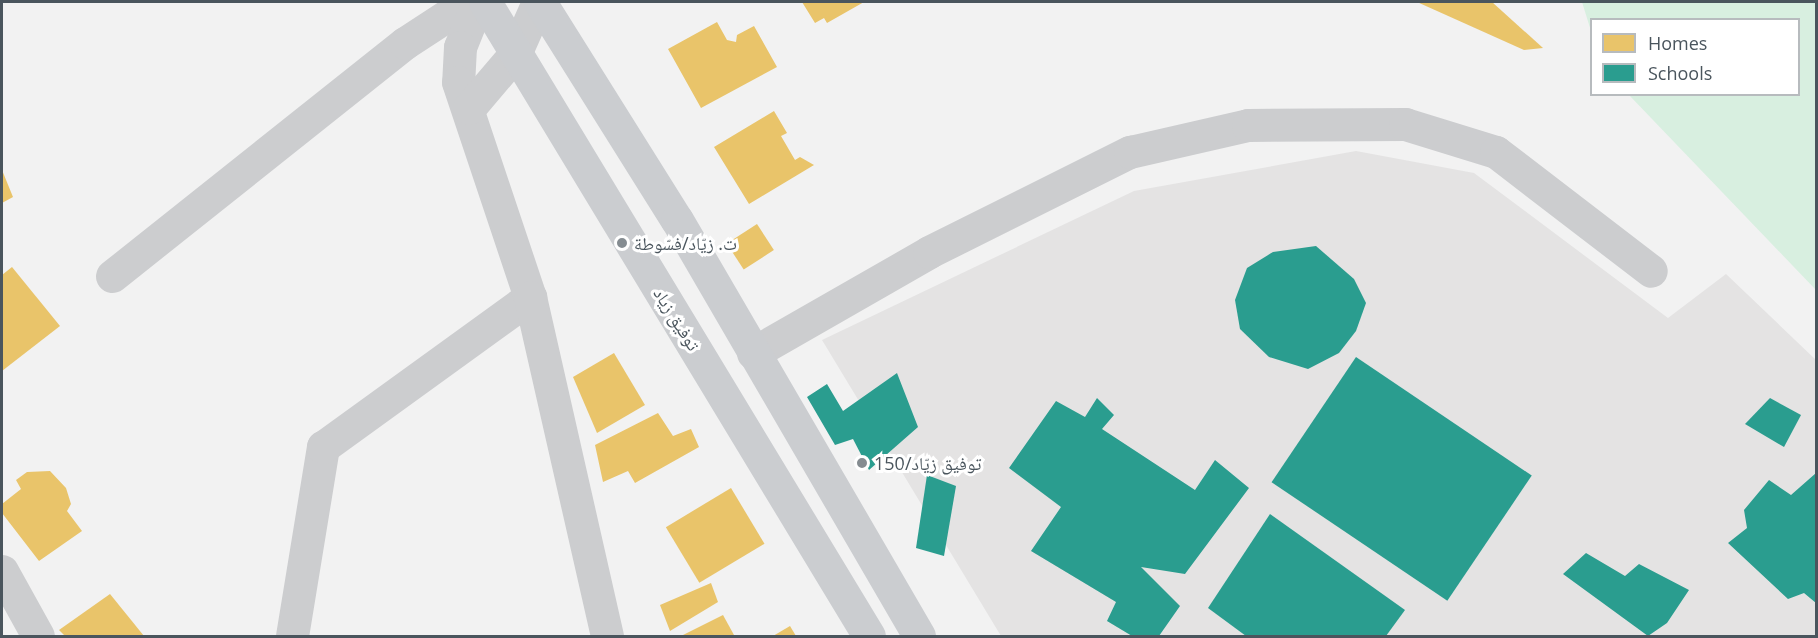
<!DOCTYPE html>
<meta charset="utf-8">
<style>
body{margin:0}
#map{position:relative;width:1818px;height:638px;overflow:hidden;background:#f2f2f2;font-family:"Open Sans","Noto Naskh Arabic",sans-serif}
div>[style]{position:absolute}
.education>*{inset:0;background:#e4e3e3}
.green>*{inset:0;background:#d8efe0}
.homes>*{inset:0;background:#e9c46a;transform-origin:0 0}
.schools>*{inset:0;background:#2a9d8f;transform-origin:0 0}
.minor>*{height:33px;margin:-16.5px;padding:0 16.5px;transform-origin:16.5px;border-radius:16.5px;background:#cccdcf}
.tertiary>*{height:33px;margin:-16.5px;padding:0 16.5px;transform-origin:16.5px;border-radius:16.5px;background:#cccdcf}
.secondary>*{height:33px;margin:-16.5px;padding:0 16.5px;transform-origin:16.5px;border-radius:16.5px;background:#cbcdd0}
.dots>*{width:16px;height:16px;translate:-50% -50%;box-sizing:border-box;border:3px solid #fff;border-radius:50%}
span{translate:-50% -50%;white-space:nowrap;text-align:center;line-height:1.15;-webkit-text-stroke:6px #fff;paint-order:stroke}
.poi-label{font-size:18px;color:#4a555d}
.left{translate:0 -50%;text-align:left}
.street-label{font-size:18px;color:#4a555d}
.frame{position:absolute;inset:0;border:3px solid #4a555d;pointer-events:none}
.legend{position:absolute;left:1590px;top:18px;width:210px;height:78px;box-sizing:border-box;background:#fff;border:2px solid #b7bbbe;margin:0;padding:8px 10px;list-style:none;font-size:18px;color:#4a555d}
.legend li{display:flex;align-items:center;gap:12px;height:30px}
.legend b{width:30px;border:2px solid #b7bbbe}
</style>
<div id="map">
<div class="education">
<i style="clip-path:polygon(1356px 151px,1474px 173px,1668px 318px,1726px 274px,1816px 360px,1816px 636px,1001px 636px,822px 340px,1134px 191px)"></i>
</div>
<div class="green">
<i style="clip-path:polygon(1582px 2px,1816px 2px,1816px 290px,1629px 95px,1798px 94px,1798px 20px,1592px 20px,1591px 31px)"></i>
</div>
<div class="homes">
<i style="clip-path:polygon(802px 2px,864px 2px,827px 23px,824px 18px,815px 23px)"></i>
<i style="clip-path:polygon(1417px 2px,1492px 2px,1543px 48px,1524px 50px)"></i>
<i style="clip-path:polygon(717px 22px,727px 40px,736px 42px,737px 35px,754px 26px,777px 67px,701px 108px,668px 49px)"></i>
<i style="clip-path:polygon(774px 111px,787px 133px,781px 136px,795px 160px,800px 157px,814px 165px,749px 204px,714px 147px)"></i>
<i style="clip-path:polygon(2px 170px,13px 197px,2px 203px)"></i>
<i style="left:757px;top:224px;width:31px;height:36px;rotate:57deg"></i>
<i style="clip-path:polygon(12px 267px,60px 326px,2px 371px,2px 275px)"></i>
<i style="clip-path:polygon(614px 353px,645px 405px,597px 433px,573px 377px)"></i>
<i style="clip-path:polygon(658px 413px,673px 436px,691px 429px,699px 447px,635px 483px,628px 471px,603px 482px,595px 445px)"></i>
<i style="clip-path:polygon(50px 471px,66px 488px,71px 504px,67px 511px,82px 531px,39px 561px,2px 513px,2px 504px,21px 489px,16px 480px,27px 472px)"></i>
<i style="left:731px;top:488px;width:65px;height:76px;rotate:59deg"></i>
<i style="clip-path:polygon(711px 583px,718px 602px,670px 631px,660px 605px)"></i>
<i style="clip-path:polygon(110px 594px,144px 636px,65px 636px,59px 630px)"></i>
<i style="clip-path:polygon(723px 615px,734px 635px,730px 636px,681px 636px)"></i>
<i style="clip-path:polygon(790px 626px,796px 636px,773px 636px)"></i>
</div>
<div class="schools">
<i style="clip-path:polygon(1316px 246px,1354px 279px,1366px 303px,1356px 331px,1339px 353px,1308px 369px,1269px 357px,1240px 329px,1235px 300px,1247px 268px,1273px 252px)"></i>
<i style="left:1356px;top:357px;width:212px;height:151px;rotate:34deg"></i>
<i style="clip-path:polygon(897px 373px,918px 427px,869px 470px,853px 439px,835px 445px,807px 397px,827px 384px,843px 411px)"></i>
<i style="clip-path:polygon(1097px 398px,1114px 415px,1102px 429px,1195px 490px,1215px 460px,1249px 488px,1185px 574px,1141px 567px,1180px 606px,1159px 636px,1132px 636px,1107px 621px,1116px 602px,1031px 551px,1061px 507px,1009px 468px,1056px 401px,1085px 417px)"></i>
<i style="clip-path:polygon(1770px 398px,1801px 415px,1784px 447px,1745px 424px)"></i>
<i style="clip-path:polygon(1816px 473px,1816px 603px,1804px 593px,1788px 599px,1728px 543px,1747px 528px,1744px 510px,1769px 480px,1791px 495px)"></i>
<i style="clip-path:polygon(927px 475px,956px 486px,944px 556px,916px 548px)"></i>
<i style="clip-path:polygon(1270px 514px,1405px 610px,1386px 636px,1246px 636px,1208px 608px)"></i>
<i style="clip-path:polygon(1586px 553px,1625px 576px,1639px 564px,1689px 590px,1667px 623px,1648px 636px,1563px 574px)"></i>
</div>
<div class="minor">
<i style="left:112px;top:276px;width:374px;rotate:-38.5deg"></i>
<i style="left:405px;top:43px;width:75px;rotate:-33.1deg"></i>
<i style="left:753px;top:353px;width:203px;rotate:-29.8deg"></i>
<i style="left:929px;top:252px;width:225px;rotate:-26.5deg"></i>
<i style="left:1130px;top:152px;width:121px;rotate:-12.9deg"></i>
<i style="left:1248px;top:125px;width:157px;rotate:-0.4deg"></i>
<i style="left:1405px;top:124px;width:95px;rotate:17.1deg"></i>
<i style="left:1496px;top:152px;width:195px;rotate:37.5deg"></i>
<i style="left:2px;top:571px;width:74px;rotate:61deg"></i>
<i style="left:292px;top:636px;width:192px;rotate:-80.7deg"></i>
<i style="left:323px;top:447px;width:256px;rotate:-35.9deg"></i>
</div>
<div class="tertiary">
<i style="left:478px;top:2px;width:48px;rotate:111.8deg"></i>
<i style="left:460px;top:47px;width:35px;rotate:93deg"></i>
<i style="left:458px;top:82px;width:227px;rotate:71.5deg"></i>
<i style="left:530px;top:297px;width:348px;rotate:77.2deg"></i>
<i style="left:469px;top:108px;width:71px;rotate:-49.6deg"></i>
<i style="left:515px;top:54px;width:57px;rotate:-66.1deg"></i>
</div>
<div class="secondary">
<i style="left:485px;top:2px;width:741px;rotate:58.8deg"></i>
<i style="left:540px;top:2px;width:257px;rotate:57.9deg"></i>
<i style="left:677px;top:220px;width:481px;rotate:59.8deg"></i>
</div>
<div class="dots">
<i style="left:622px;top:243px;background:#858c91"></i>
<i style="left:862px;top:463px;background:#858c91"></i>
</div>
<div class="poi-label">
<span class="left" style="left:634px;top:243px">ت. زيّاد/فسّوطة</span>
<span class="left" style="left:874px;top:463px">توفيق زيّاد/150</span>
</div>
<div class="street-label">
<span style="left:677px;top:319px;rotate:58deg">توفيق زياد</span>
</div>
<div class="frame"></div>
<ul class="legend">
<li><b style="height:16px;background:#e9c46a"></b>Homes</li>
<li><b style="height:16px;background:#2a9d8f"></b>Schools</li>
</ul>
</div>
